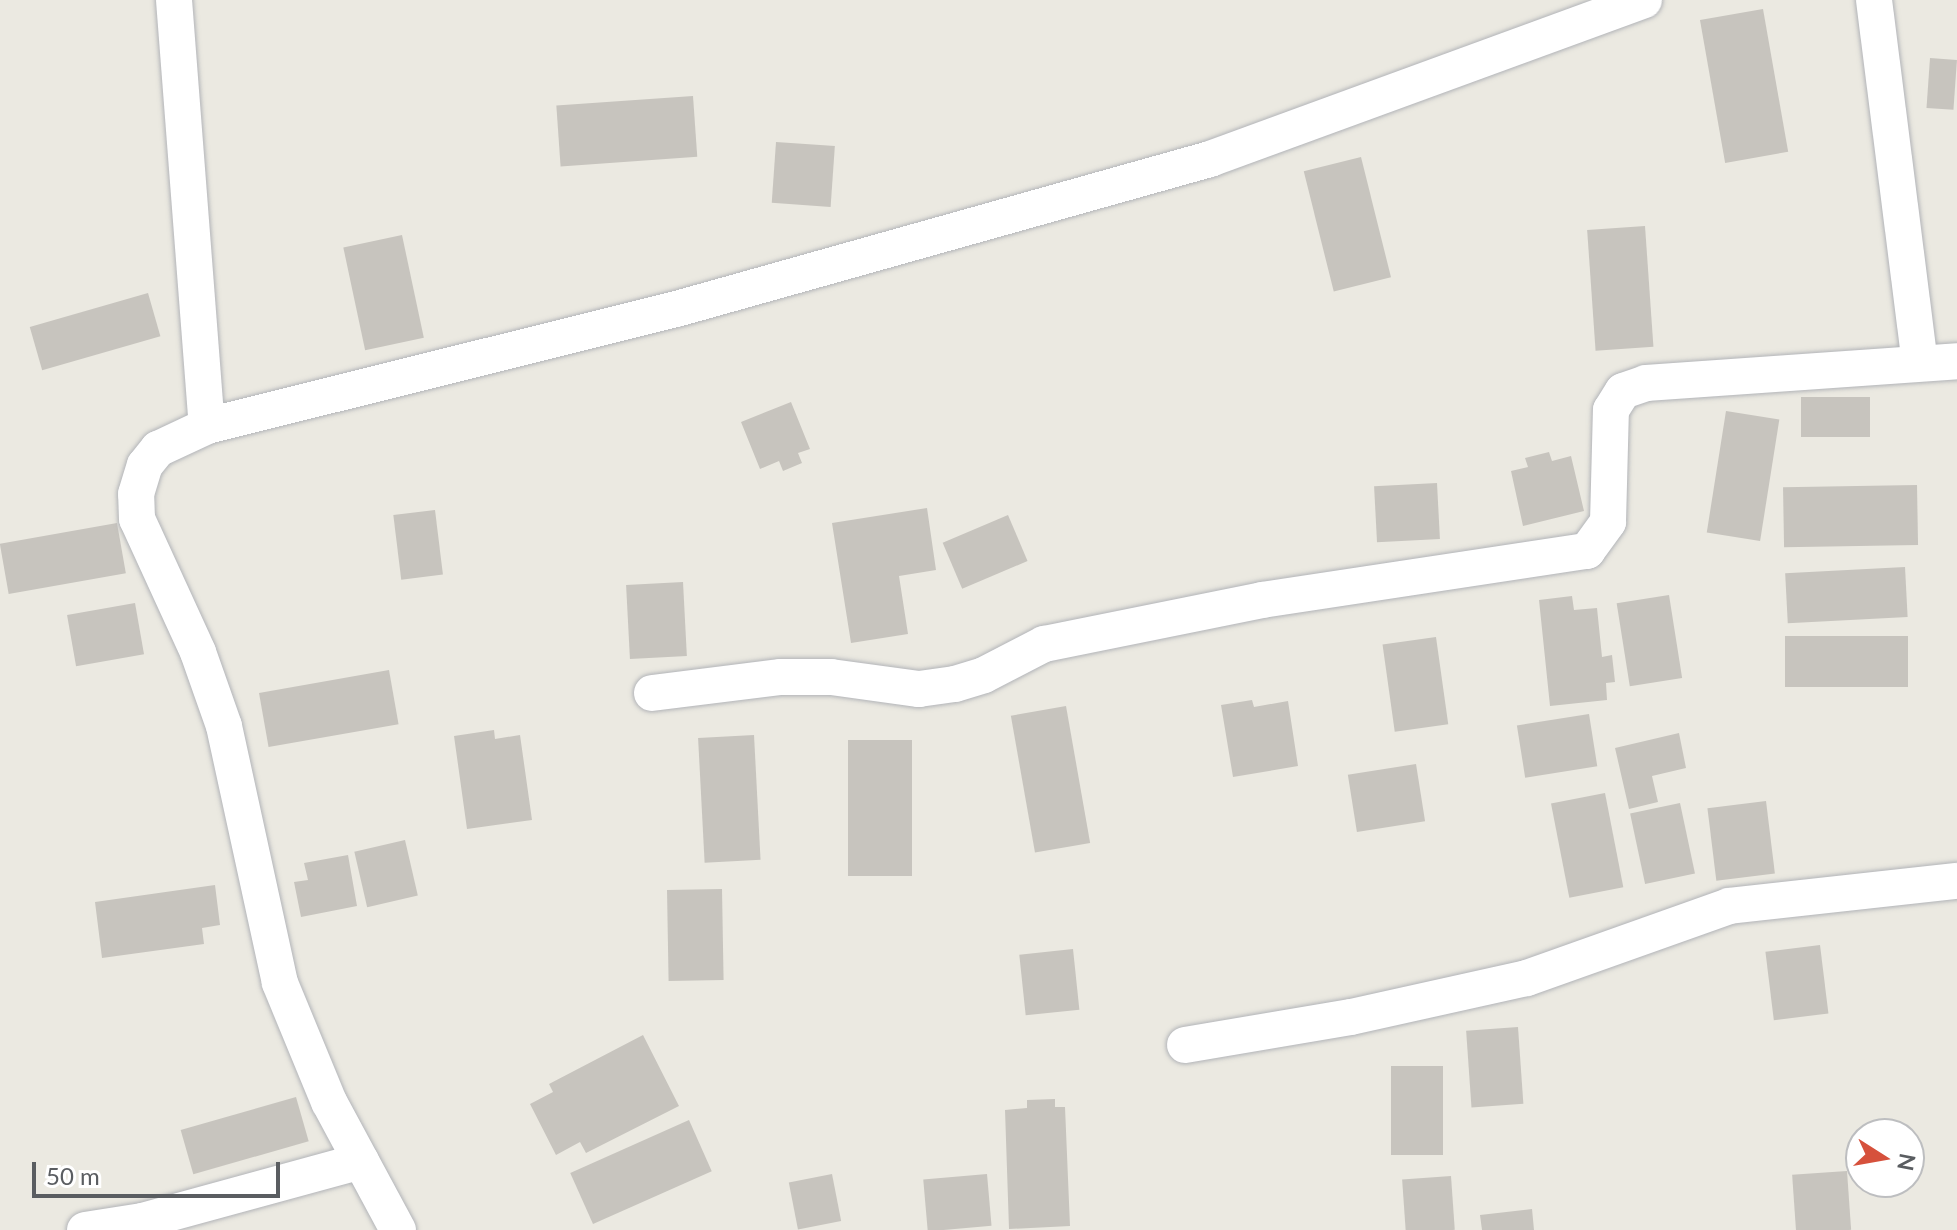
<!DOCTYPE html>
<style>
body{margin:0}
#map{position:relative;width:1957px;height:1230px;overflow:hidden;background:#ebe9e1;font-family:Lato,sans-serif}
div>[style]{position:absolute}
.building>*{inset:0;background:#c7c4be;transform-origin:0 0}
.roads{filter:drop-shadow(0 0 2px #b2b4b8) drop-shadow(0 0 2px #b2b4b8)}
.street>*{height:36px;margin:-18px;padding:0 18px;transform-origin:18px;border-radius:18px;background:#fff}
span{translate:-50% -50%;white-space:nowrap;text-align:center;line-height:1.15;-webkit-text-stroke:6px #fff;paint-order:stroke}
.north{position:absolute;left:1845px;top:1118px;width:80px;height:80px;box-sizing:border-box;background:#fff;border:2px solid #bdbec0;border-radius:50%;rotate:101deg;font-size:22px;font-weight:700;line-height:32px;text-align:center;color:#5a5d61}
.north::after{content:'';display:block;margin:auto;width:28px;height:36px;background:#d6513c;clip-path:polygon(50% 0,100% 100%,50% 72%,0 100%)}
.scale{position:absolute;left:32px;top:1162px;width:248px;height:36px;box-sizing:border-box;border:4px solid #5a5d61;border-top:0;padding-left:10px;font-size:24px;line-height:28px;white-space:nowrap;color:#5a5d61;-webkit-text-stroke:6px #fff;paint-order:stroke}
</style>
<div id="map">
<div class="building">
<i style="left:1763px;top:9px;width:145px;height:64px;rotate:80deg"></i>
<i style="left:1930px;top:58px;width:27px;height:50px;rotate:4deg"></i>
<i style="left:693px;top:96px;width:61px;height:137px;rotate:86deg"></i>
<i style="left:776px;top:142px;width:59px;height:61px;rotate:4deg"></i>
<i style="left:1361px;top:157px;width:124px;height:59px;rotate:76deg"></i>
<i style="left:1645px;top:226px;width:121px;height:58px;rotate:86deg"></i>
<i style="left:402px;top:235px;width:105px;height:60px;rotate:78deg"></i>
<i style="left:148px;top:293px;width:45px;height:123px;rotate:74deg"></i>
<i style="left:1801px;top:397px;width:69px;height:40px"></i>
<i style="clip-path:polygon(791px 402px,810px 449px,798px 453px,802px 463px,783px 471px,779px 461px,760px 469px,741px 422px)"></i>
<i style="left:1726px;top:411px;width:54px;height:123px;rotate:9deg"></i>
<i style="clip-path:polygon(1549px 452px,1552px 461px,1571px 456px,1584px 511px,1523px 526px,1511px 471px,1528px 467px,1525px 458px)"></i>
<i style="left:1437px;top:483px;width:56px;height:63px;rotate:87deg"></i>
<i style="left:1917px;top:485px;width:60px;height:134px;rotate:89deg"></i>
<i style="clip-path:polygon(927px 508px,936px 570px,899px 576px,908px 634px,851px 643px,832px 523px)"></i>
<i style="left:435px;top:510px;width:65px;height:42px;rotate:83deg"></i>
<i style="left:1008px;top:515px;width:50px;height:71px;rotate:67deg"></i>
<i style="left:117px;top:523px;width:51px;height:119px;rotate:80deg"></i>
<i style="left:1905px;top:567px;width:50px;height:120px;rotate:87deg"></i>
<i style="left:683px;top:582px;width:74px;height:57px;rotate:87deg"></i>
<i style="left:1669px;top:595px;width:84px;height:53px;rotate:81deg"></i>
<i style="clip-path:polygon(1572px 596px,1574px 610px,1597px 608px,1602px 657px,1612px 655px,1615px 682px,1606px 683px,1607px 700px,1550px 706px,1539px 600px)"></i>
<i style="left:135px;top:603px;width:52px;height:69px;rotate:80deg"></i>
<i style="left:1785px;top:636px;width:123px;height:51px"></i>
<i style="left:1436px;top:637px;width:88px;height:54px;rotate:82deg"></i>
<i style="left:389px;top:670px;width:55px;height:132px;rotate:80deg"></i>
<i style="clip-path:polygon(1252px 700px,1254px 707px,1288px 701px,1298px 766px,1233px 777px,1221px 705px)"></i>
<i style="left:1066px;top:706px;width:139px;height:56px;rotate:80deg"></i>
<i style="left:1589px;top:714px;width:53px;height:73px;rotate:81deg"></i>
<i style="clip-path:polygon(494px 730px,495px 739px,520px 735px,532px 820px,467px 829px,454px 736px)"></i>
<i style="clip-path:polygon(1679px 733px,1686px 768px,1652px 776px,1658px 802px,1629px 809px,1615px 748px)"></i>
<i style="left:754px;top:735px;width:125px;height:56px;rotate:87deg"></i>
<i style="left:912px;top:740px;width:136px;height:64px;rotate:90deg"></i>
<i style="left:1416px;top:764px;width:58px;height:69px;rotate:81deg"></i>
<i style="left:1605px;top:793px;width:96px;height:55px;rotate:79deg"></i>
<i style="left:1766px;top:801px;width:73px;height:59px;rotate:83deg"></i>
<i style="left:1680px;top:803px;width:72px;height:51px;rotate:78deg"></i>
<i style="left:405px;top:840px;width:57px;height:52px;rotate:77deg"></i>
<i style="clip-path:polygon(348px 855px,357px 906px,301px 917px,294px 882px,308px 880px,304px 863px)"></i>
<i style="clip-path:polygon(215px 885px,220px 925px,202px 928px,204px 944px,102px 958px,95px 902px)"></i>
<i style="left:722px;top:889px;width:91px;height:55px;rotate:89deg"></i>
<i style="left:1820px;top:945px;width:69px;height:55px;rotate:83deg"></i>
<i style="left:1073px;top:949px;width:61px;height:54px;rotate:84deg"></i>
<i style="left:1518px;top:1027px;width:77px;height:52px;rotate:86deg"></i>
<i style="clip-path:polygon(643px 1035px,679px 1106px,586px 1153px,580px 1142px,556px 1155px,530px 1104px,553px 1092px,549px 1084px)"></i>
<i style="left:1391px;top:1066px;width:52px;height:89px"></i>
<i style="left:296px;top:1097px;width:46px;height:120px;rotate:74deg"></i>
<i style="clip-path:polygon(1055px 1099px,1055px 1107px,1065px 1107px,1070px 1226px,1009px 1229px,1005px 1110px,1027px 1108px,1027px 1100px)"></i>
<i style="left:689px;top:1120px;width:56px;height:130px;rotate:66deg"></i>
<i style="left:1847px;top:1171px;width:59px;height:55px;rotate:86deg"></i>
<i style="left:832px;top:1174px;width:48px;height:44px;rotate:79deg"></i>
<i style="left:987px;top:1174px;width:52px;height:64px;rotate:85deg"></i>
<i style="left:1451px;top:1176px;width:54px;height:49px;rotate:86deg"></i>
<i style="clip-path:polygon(1532px 1209px,1534px 1230px,1482px 1230px,1480px 1215px)"></i>
</div>
<div class="roads">
<div class="street">
<i style="left:174px;top:0;width:427px;rotate:85.6deg"></i>
<i style="left:1874px;top:0;width:365px;rotate:82.8deg"></i>
<i style="left:652px;top:693px;width:130px;rotate:-7.1deg"></i>
<i style="left:781px;top:677px;width:50px"></i>
<i style="left:831px;top:677px;width:89px;rotate:7.8deg"></i>
<i style="left:919px;top:689px;width:36px;rotate:-8deg"></i>
<i style="left:955px;top:684px;width:30px;rotate:-17deg"></i>
<i style="left:984px;top:675px;width:68px;rotate:-27.3deg"></i>
<i style="left:1044px;top:644px;width:222px;rotate:-11.4deg"></i>
<i style="left:1262px;top:600px;width:329px;rotate:-8.6deg"></i>
<i style="left:1587px;top:551px;width:36px;rotate:-54deg"></i>
<i style="left:1608px;top:522px;width:112px;rotate:-88.5deg"></i>
<i style="left:1611px;top:410px;width:22px;rotate:-58deg"></i>
<i style="left:1623px;top:391px;width:24px;rotate:-19deg"></i>
<i style="left:1646px;top:383px;width:312px;rotate:-4deg"></i>
<i style="left:1185px;top:1045px;width:168px;rotate:-9.6deg"></i>
<i style="left:1351px;top:1017px;width:180px;rotate:-12.5deg"></i>
<i style="left:1527px;top:978px;width:214px;rotate:-19.6deg"></i>
<i style="left:1729px;top:906px;width:229px;rotate:-6.3deg"></i>
<i style="left:85px;top:1230px;width:58px;rotate:-9deg"></i>
<i style="left:142px;top:1221px;width:227px;rotate:-15.3deg"></i>
<i style="left:398px;top:1230px;width:145px;rotate:-118.3deg"></i>
<i style="left:329px;top:1102px;width:129px;rotate:-112.4deg"></i>
<i style="left:280px;top:983px;width:263px;rotate:-102.3deg"></i>
<i style="left:224px;top:726px;width:78px;rotate:-109.4deg"></i>
<i style="left:198px;top:652px;width:146px;rotate:-114.6deg"></i>
<i style="left:137px;top:519px;width:25px;rotate:-92deg"></i>
<i style="left:136px;top:494px;width:30px;rotate:-73deg"></i>
<i style="left:145px;top:465px;width:21px;rotate:-51deg"></i>
<i style="left:158px;top:449px;width:54px;rotate:-25.1deg"></i>
<i style="left:207px;top:426px;width:487px;rotate:-14deg"></i>
<i style="left:680px;top:308px;width:551px;rotate:-15.7deg"></i>
<i style="left:1210px;top:159px;width:462px;rotate:-20.1deg"></i>
</div>
</div>
<div class="north">N</div>
<div class="scale">50 m</div>
</div>
